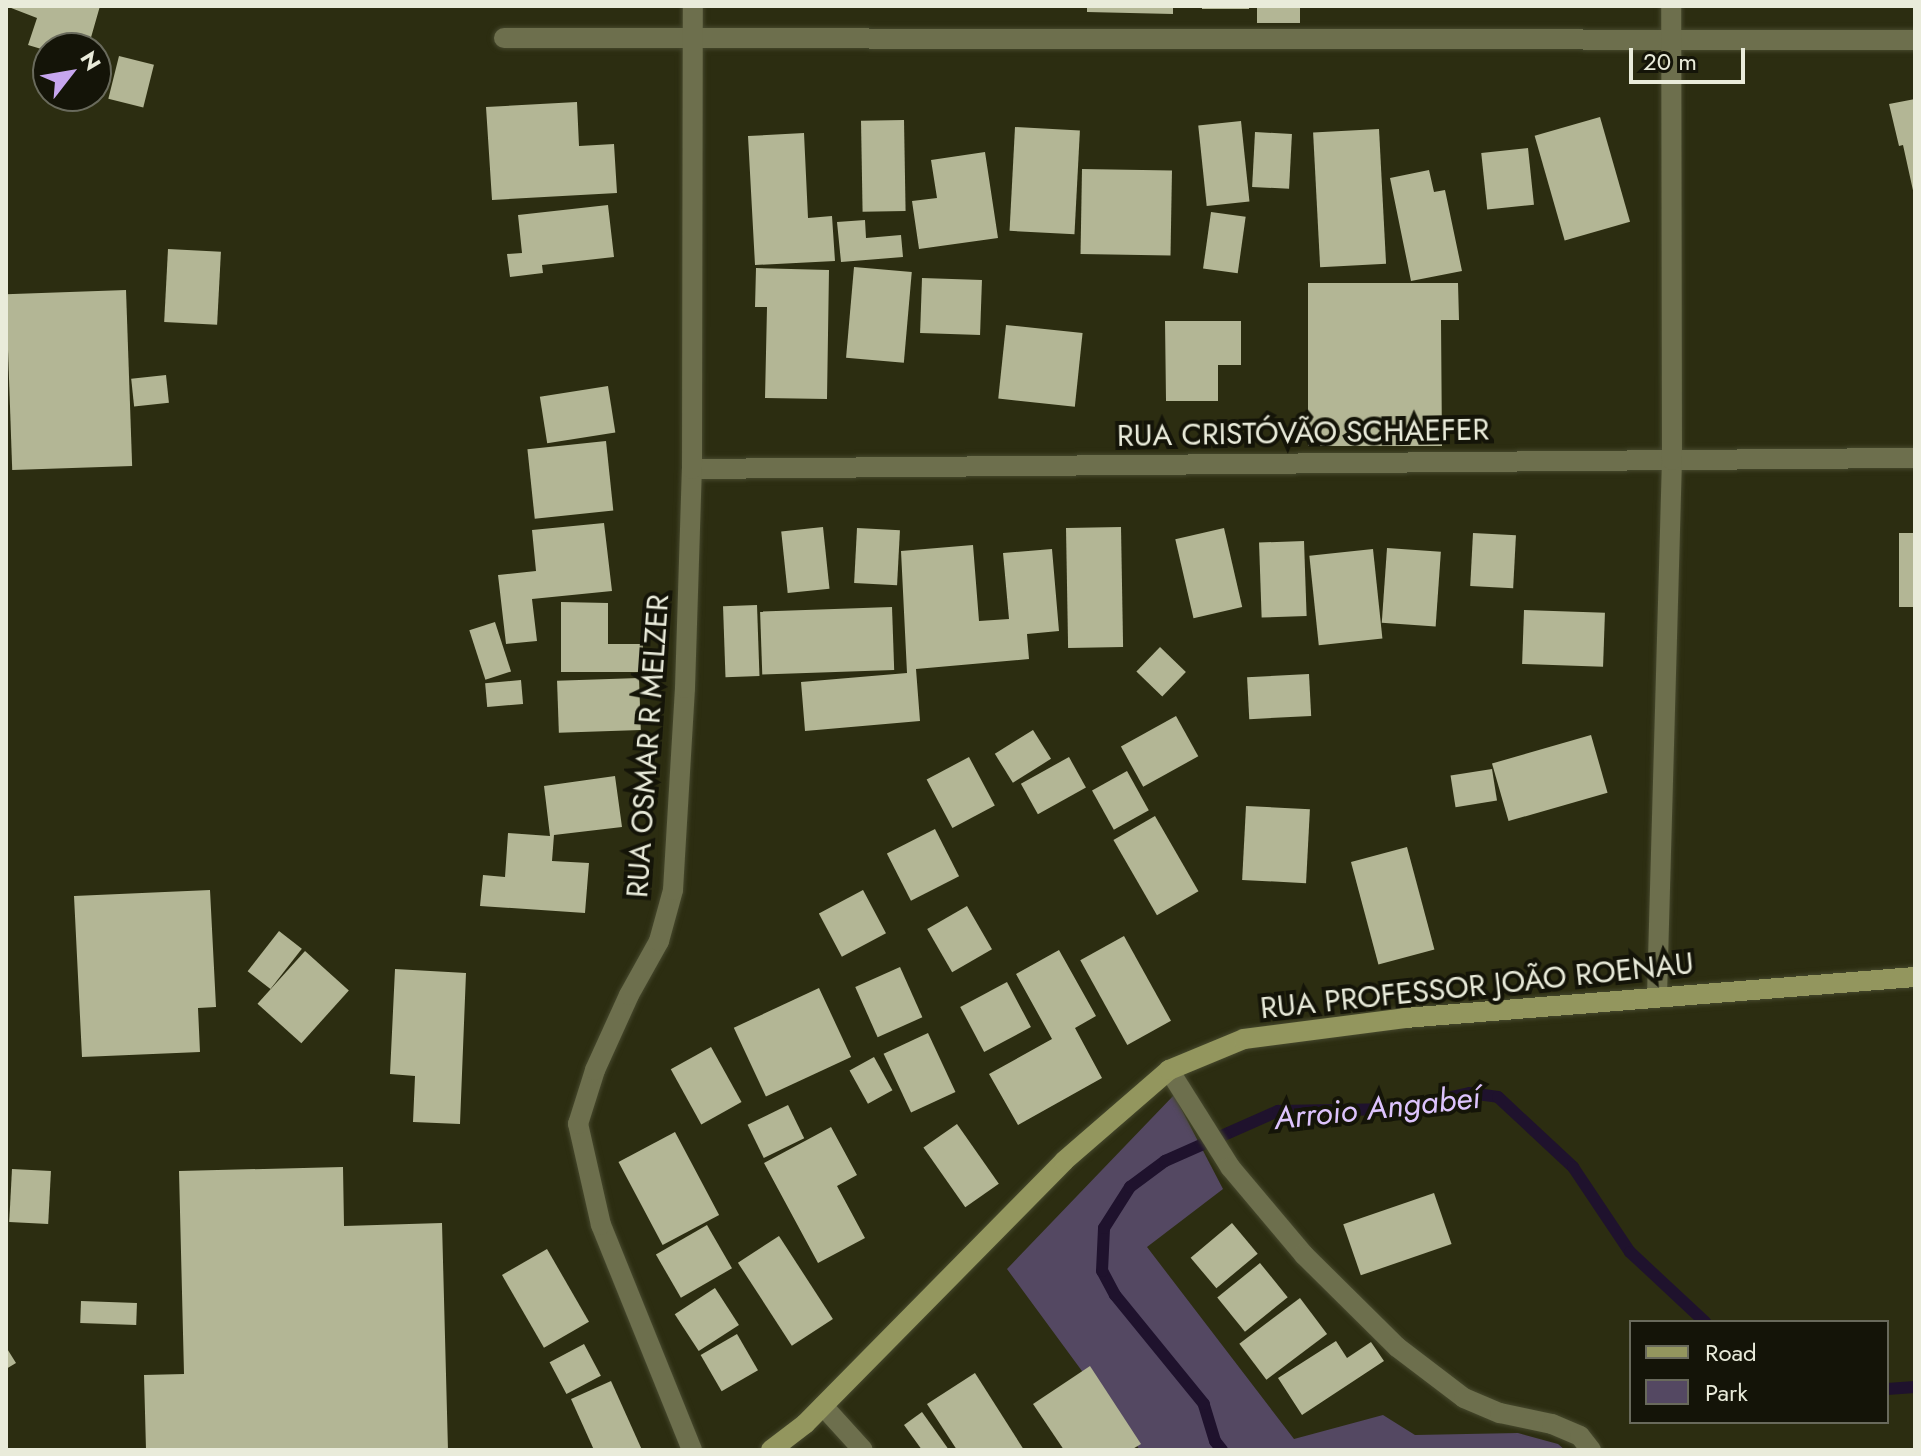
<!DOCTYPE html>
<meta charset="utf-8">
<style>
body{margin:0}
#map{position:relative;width:1921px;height:1456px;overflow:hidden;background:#2c2d11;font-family:Jost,sans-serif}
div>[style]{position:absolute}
.green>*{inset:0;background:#544862}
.stream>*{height:12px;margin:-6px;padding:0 6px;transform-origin:6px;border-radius:6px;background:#1f122d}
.building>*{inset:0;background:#b3b695;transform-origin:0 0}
.roads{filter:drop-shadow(0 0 2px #46482d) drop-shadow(0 0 2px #46482d)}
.street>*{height:20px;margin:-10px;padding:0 10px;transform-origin:10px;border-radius:10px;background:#6d6f4d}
.secondary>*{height:20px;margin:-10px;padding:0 10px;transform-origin:10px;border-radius:10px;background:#93965e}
span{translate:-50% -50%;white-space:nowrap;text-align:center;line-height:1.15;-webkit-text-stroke:8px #141408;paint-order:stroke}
.street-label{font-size:30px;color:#e9ebda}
.water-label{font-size:32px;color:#ddc3fd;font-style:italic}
.frame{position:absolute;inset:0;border:8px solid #e9ebda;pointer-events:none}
.legend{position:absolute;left:1629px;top:1320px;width:260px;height:104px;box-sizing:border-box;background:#141408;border:2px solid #696a5c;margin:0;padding:10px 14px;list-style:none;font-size:24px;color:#e9ebda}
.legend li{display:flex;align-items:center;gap:16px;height:40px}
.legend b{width:40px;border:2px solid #696a5c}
.north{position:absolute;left:32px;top:32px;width:80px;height:80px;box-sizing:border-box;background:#141408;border:2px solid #696a5c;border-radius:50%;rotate:59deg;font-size:22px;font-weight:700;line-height:32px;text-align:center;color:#e9ebda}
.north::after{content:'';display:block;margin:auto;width:28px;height:36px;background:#c7a6ef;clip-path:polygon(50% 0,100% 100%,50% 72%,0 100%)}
.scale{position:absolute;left:1629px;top:48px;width:116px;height:36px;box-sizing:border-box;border:4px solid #e9ebda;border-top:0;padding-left:10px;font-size:24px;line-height:28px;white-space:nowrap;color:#e9ebda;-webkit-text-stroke:6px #141408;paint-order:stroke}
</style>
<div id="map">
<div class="green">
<i style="clip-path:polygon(1174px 1095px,1223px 1189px,1147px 1247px,1294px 1439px,1383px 1415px,1415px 1435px,1518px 1433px,1558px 1444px,1565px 1450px,1140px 1450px,1007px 1269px)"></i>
</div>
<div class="stream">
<i style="left:1887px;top:1389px;width:28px;rotate:-4deg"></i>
<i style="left:1222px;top:1450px;width:11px;rotate:-128deg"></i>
<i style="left:1215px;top:1441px;width:39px;rotate:-107deg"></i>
<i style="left:1204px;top:1404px;width:141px;rotate:-129.2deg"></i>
<i style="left:1115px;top:1295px;width:27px;rotate:-118deg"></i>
<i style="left:1102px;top:1271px;width:43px;rotate:-87.3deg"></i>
<i style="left:1104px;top:1228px;width:49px;rotate:-57.6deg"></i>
<i style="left:1130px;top:1187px;width:44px;rotate:-36.6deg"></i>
<i style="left:1165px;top:1161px;width:124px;rotate:-23.9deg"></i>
<i style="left:1278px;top:1111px;width:119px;rotate:-1deg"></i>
<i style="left:1397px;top:1109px;width:75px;rotate:-12.4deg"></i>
<i style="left:1470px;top:1093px;width:28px;rotate:8deg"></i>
<i style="left:1498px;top:1097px;width:103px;rotate:43deg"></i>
<i style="left:1573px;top:1167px;width:102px;rotate:56.2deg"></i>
<i style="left:1630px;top:1252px;width:103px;rotate:43deg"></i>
</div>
<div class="building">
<i style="clip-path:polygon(6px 6px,100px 6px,88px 48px,48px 48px,48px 51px,28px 45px,37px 18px)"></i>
<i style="clip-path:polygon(1087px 6px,1173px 6px,1173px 14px,1087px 12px)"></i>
<i style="left:1202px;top:6px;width:47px;height:3px"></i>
<i style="left:1257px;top:6px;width:43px;height:17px"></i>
<i style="left:119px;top:56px;width:36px;height:44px;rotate:14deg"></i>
<i style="clip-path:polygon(1915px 99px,1915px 194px,1914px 195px,1903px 145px,1899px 146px,1889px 104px)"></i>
<i style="clip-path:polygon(577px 102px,579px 146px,614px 144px,617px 193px,492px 200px,486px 107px)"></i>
<i style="left:1600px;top:117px;width:109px;height:68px;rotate:74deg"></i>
<i style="left:904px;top:120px;width:91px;height:43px;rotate:89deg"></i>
<i style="left:1241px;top:121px;width:81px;height:43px;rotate:84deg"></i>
<i style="left:1015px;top:127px;width:65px;height:104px;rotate:3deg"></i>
<i style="left:1379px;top:129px;width:135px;height:66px;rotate:87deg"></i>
<i style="left:1255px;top:132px;width:37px;height:55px;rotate:3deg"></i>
<i style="clip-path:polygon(804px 133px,808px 218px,832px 216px,835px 261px,755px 265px,748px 136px)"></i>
<i style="left:1528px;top:148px;width:57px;height:47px;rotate:84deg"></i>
<i style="clip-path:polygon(985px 152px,998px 238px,919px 249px,912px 201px,937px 198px,931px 160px)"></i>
<i style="left:1082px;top:169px;width:90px;height:85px;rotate:1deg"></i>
<i style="clip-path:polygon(1429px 170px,1434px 192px,1445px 190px,1462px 271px,1411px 281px,1390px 178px)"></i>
<i style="clip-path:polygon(608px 205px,614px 257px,542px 265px,543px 273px,510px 277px,507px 254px,522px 253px,518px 215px)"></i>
<i style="left:1211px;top:212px;width:35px;height:57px;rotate:8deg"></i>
<i style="clip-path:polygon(865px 220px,866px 238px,901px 235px,903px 257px,841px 262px,837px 222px)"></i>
<i style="left:168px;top:249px;width:53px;height:73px;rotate:3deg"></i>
<i style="left:854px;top:267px;width:58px;height:91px;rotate:5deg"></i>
<i style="clip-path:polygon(756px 268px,829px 270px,827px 399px,765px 398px,767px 307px,755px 307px)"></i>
<i style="left:922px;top:278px;width:60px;height:55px;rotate:2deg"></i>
<i style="clip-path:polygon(1308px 283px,1458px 283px,1459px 320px,1441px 320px,1442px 446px,1308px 446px)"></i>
<i style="left:126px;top:290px;width:176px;height:120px;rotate:88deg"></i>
<i style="clip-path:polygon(1165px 321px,1241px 321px,1241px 365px,1218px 365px,1218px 401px,1166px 401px)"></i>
<i style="left:1006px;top:325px;width:77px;height:74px;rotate:6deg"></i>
<i style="left:166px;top:375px;width:28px;height:35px;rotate:84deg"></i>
<i style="left:608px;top:386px;width:47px;height:69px;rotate:81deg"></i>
<i style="left:606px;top:441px;width:70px;height:79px;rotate:84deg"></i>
<i style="clip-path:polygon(604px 523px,612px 591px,532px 599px,537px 641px,506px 644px,498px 575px,536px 571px,532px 530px)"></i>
<i style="left:823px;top:527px;width:62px;height:42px;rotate:84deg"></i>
<i style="left:1121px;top:527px;width:120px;height:55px;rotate:89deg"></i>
<i style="left:857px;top:528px;width:43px;height:55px;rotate:3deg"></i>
<i style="left:1224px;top:528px;width:81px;height:50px;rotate:77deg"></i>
<i style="left:1473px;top:533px;width:43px;height:53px;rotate:3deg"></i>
<i style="left:1915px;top:533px;width:74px;height:16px;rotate:90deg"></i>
<i style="left:1304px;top:541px;width:75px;height:45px;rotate:88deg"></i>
<i style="clip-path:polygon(973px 545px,979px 621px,1009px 619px,1003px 553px,1052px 549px,1059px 631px,1027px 634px,1029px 659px,916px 669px,920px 721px,805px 731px,801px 682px,907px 673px,901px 551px)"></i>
<i style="left:1387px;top:548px;width:54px;height:75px;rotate:4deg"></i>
<i style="left:1373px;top:549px;width:90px;height:64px;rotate:84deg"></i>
<i style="clip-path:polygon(561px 602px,608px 603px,608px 644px,643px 644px,643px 672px,561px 672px)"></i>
<i style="left:757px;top:605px;width:71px;height:34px;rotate:88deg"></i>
<i style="left:892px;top:607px;width:63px;height:132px;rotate:88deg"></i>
<i style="left:1524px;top:610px;width:81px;height:54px;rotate:2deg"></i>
<i style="left:495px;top:622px;width:52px;height:27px;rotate:72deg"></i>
<i style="left:1160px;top:647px;width:36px;height:34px;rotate:44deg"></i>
<i style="left:1309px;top:674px;width:42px;height:62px;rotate:87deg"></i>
<i style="left:639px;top:678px;width:52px;height:82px;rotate:88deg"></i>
<i style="left:521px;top:680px;width:24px;height:36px;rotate:85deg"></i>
<i style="left:1176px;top:716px;width:46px;height:63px;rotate:61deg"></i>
<i style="left:1033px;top:730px;width:34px;height:45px;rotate:58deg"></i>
<i style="left:1591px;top:735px;width:60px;height:103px;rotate:74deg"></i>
<i style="left:969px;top:757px;width:55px;height:48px;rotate:62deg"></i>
<i style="left:1069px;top:757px;width:35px;height:55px;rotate:61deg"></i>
<i style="left:1492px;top:769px;width:32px;height:42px;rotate:81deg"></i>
<i style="left:1127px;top:771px;width:45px;height:40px;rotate:61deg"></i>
<i style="clip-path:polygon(615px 776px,622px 827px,554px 835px,552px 861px,589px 863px,585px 913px,480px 906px,483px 875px,505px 877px,508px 833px,550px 836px,544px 786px)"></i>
<i style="left:1246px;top:806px;width:64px;height:74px;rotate:3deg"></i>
<i style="left:1155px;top:816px;width:87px;height:48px;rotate:60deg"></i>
<i style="left:935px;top:829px;width:53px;height:54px;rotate:63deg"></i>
<i style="left:1407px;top:847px;width:106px;height:58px;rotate:75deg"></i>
<i style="clip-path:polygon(210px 890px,216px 1007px,198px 1008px,200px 1052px,82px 1057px,74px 896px)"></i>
<i style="left:863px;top:890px;width:49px;height:50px;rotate:62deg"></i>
<i style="left:967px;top:906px;width:50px;height:46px;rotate:60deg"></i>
<i style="left:279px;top:931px;width:29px;height:51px;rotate:38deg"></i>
<i style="left:1124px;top:936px;width:97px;height:50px;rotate:61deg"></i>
<i style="clip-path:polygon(1059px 950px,1096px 1016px,1075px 1028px,1102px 1078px,1018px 1125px,989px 1074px,1052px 1039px,1016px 974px)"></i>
<i style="left:305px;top:951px;width:59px;height:71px;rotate:42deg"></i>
<i style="left:900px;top:967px;width:55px;height:49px;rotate:66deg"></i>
<i style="clip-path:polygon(395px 969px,466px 973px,460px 1124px,413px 1122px,415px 1076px,390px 1074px)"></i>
<i style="left:1007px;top:982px;width:51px;height:53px;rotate:62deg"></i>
<i style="left:819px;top:988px;width:76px;height:94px;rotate:65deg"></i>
<i style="left:928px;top:1033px;width:65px;height:49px;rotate:65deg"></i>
<i style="left:711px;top:1047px;width:63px;height:46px;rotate:61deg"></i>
<i style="left:874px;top:1057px;width:38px;height:28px;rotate:61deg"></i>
<i style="left:788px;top:1105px;width:37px;height:45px;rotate:64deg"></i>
<i style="left:957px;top:1124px;width:73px;height:41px;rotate:55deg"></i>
<i style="clip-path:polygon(831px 1127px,857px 1175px,837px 1186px,865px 1238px,818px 1263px,764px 1163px)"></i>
<i style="left:675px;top:1132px;width:94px;height:64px;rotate:62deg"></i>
<i style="clip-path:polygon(343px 1167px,344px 1226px,442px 1223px,448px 1450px,146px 1450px,144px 1375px,184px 1374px,179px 1171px)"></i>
<i style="left:12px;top:1169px;width:39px;height:53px;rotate:3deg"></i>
<i style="left:1434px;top:1193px;width:54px;height:96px;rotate:71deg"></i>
<i style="left:1232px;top:1223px;width:40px;height:54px;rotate:50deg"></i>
<i style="left:707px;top:1225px;width:50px;height:59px;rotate:60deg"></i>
<i style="left:779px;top:1236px;width:99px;height:49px;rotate:57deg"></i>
<i style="left:547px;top:1249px;width:84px;height:52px;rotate:60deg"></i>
<i style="left:1260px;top:1263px;width:44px;height:55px;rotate:51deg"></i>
<i style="left:715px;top:1288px;width:44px;height:48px;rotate:57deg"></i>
<i style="left:1300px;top:1298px;width:45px;height:76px;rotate:53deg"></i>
<i style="left:81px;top:1301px;width:56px;height:22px;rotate:2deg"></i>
<i style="left:737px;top:1334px;width:42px;height:42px;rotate:60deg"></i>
<i style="clip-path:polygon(1336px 1341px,1347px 1358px,1371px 1342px,1384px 1361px,1302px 1415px,1278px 1378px)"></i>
<i style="left:584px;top:1344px;width:36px;height:39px;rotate:62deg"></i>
<i style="clip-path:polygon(6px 1347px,16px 1363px,6px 1369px)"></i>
<i style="clip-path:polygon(1090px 1366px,1141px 1444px,1131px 1450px,1064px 1450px,1033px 1404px)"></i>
<i style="clip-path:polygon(975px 1373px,1024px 1450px,957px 1450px,927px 1404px)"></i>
<i style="clip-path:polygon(611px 1381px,642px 1450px,594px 1450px,571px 1399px)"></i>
<i style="clip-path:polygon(922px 1412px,949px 1450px,922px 1450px,904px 1425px)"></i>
</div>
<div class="roads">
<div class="street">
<i style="left:504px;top:38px;width:1411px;rotate:0.08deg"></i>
<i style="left:692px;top:469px;width:1223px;rotate:-0.52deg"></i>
<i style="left:1657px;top:996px;width:536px;rotate:-88.4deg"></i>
<i style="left:1672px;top:460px;width:454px;rotate:-90.1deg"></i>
<i style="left:1169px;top:1070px;width:115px;rotate:57.8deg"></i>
<i style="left:1230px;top:1167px;width:115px;rotate:49.9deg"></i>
<i style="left:1304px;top:1255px;width:131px;rotate:44.7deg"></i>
<i style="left:1397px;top:1347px;width:84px;rotate:37.3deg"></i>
<i style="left:1464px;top:1398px;width:39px;rotate:23deg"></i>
<i style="left:1500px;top:1413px;width:53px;rotate:11.9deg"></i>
<i style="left:1552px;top:1424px;width:30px;rotate:23deg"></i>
<i style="left:1580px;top:1436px;width:18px;rotate:52deg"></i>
<i style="left:823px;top:1406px;width:59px;rotate:47.7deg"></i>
<i style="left:692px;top:1450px;width:243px;rotate:-112deg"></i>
<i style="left:601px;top:1225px;width:104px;rotate:-102.8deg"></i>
<i style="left:578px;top:1124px;width:57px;rotate:-72.5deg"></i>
<i style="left:595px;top:1070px;width:82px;rotate:-65.6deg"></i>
<i style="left:629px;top:995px;width:62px;rotate:-60.9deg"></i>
<i style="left:659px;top:941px;width:53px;rotate:-74.6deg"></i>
<i style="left:673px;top:890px;width:202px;rotate:-86.6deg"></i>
<i style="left:685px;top:688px;width:219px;rotate:-88.2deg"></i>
<i style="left:692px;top:469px;width:463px;rotate:-89.9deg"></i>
</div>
<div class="secondary">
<i style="left:771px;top:1450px;width:43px;rotate:-37.4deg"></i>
<i style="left:805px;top:1424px;width:369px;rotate:-45.4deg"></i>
<i style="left:1064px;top:1161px;width:139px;rotate:-40.9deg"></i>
<i style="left:1169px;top:1070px;width:81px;rotate:-22.5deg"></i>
<i style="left:1244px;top:1039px;width:162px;rotate:-7.4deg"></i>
<i style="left:1405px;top:1018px;width:512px;rotate:-4.6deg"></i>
</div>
</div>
<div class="street-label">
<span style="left:1303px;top:433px;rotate:-1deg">RUA CRISTÓVÃO SCHAEFER</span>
<span style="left:648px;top:746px;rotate:-86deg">RUA OSMAR R MELZER</span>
<span style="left:1477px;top:986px;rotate:-6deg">RUA PROFESSOR JOÃO ROENAU</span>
</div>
<div class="water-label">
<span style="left:1377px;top:1108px;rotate:-6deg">Arroio Angabeí</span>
</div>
<div class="frame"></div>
<ul class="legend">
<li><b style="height:10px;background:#93965e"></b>Road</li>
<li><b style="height:22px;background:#544862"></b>Park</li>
</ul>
<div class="north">N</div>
<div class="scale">20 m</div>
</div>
